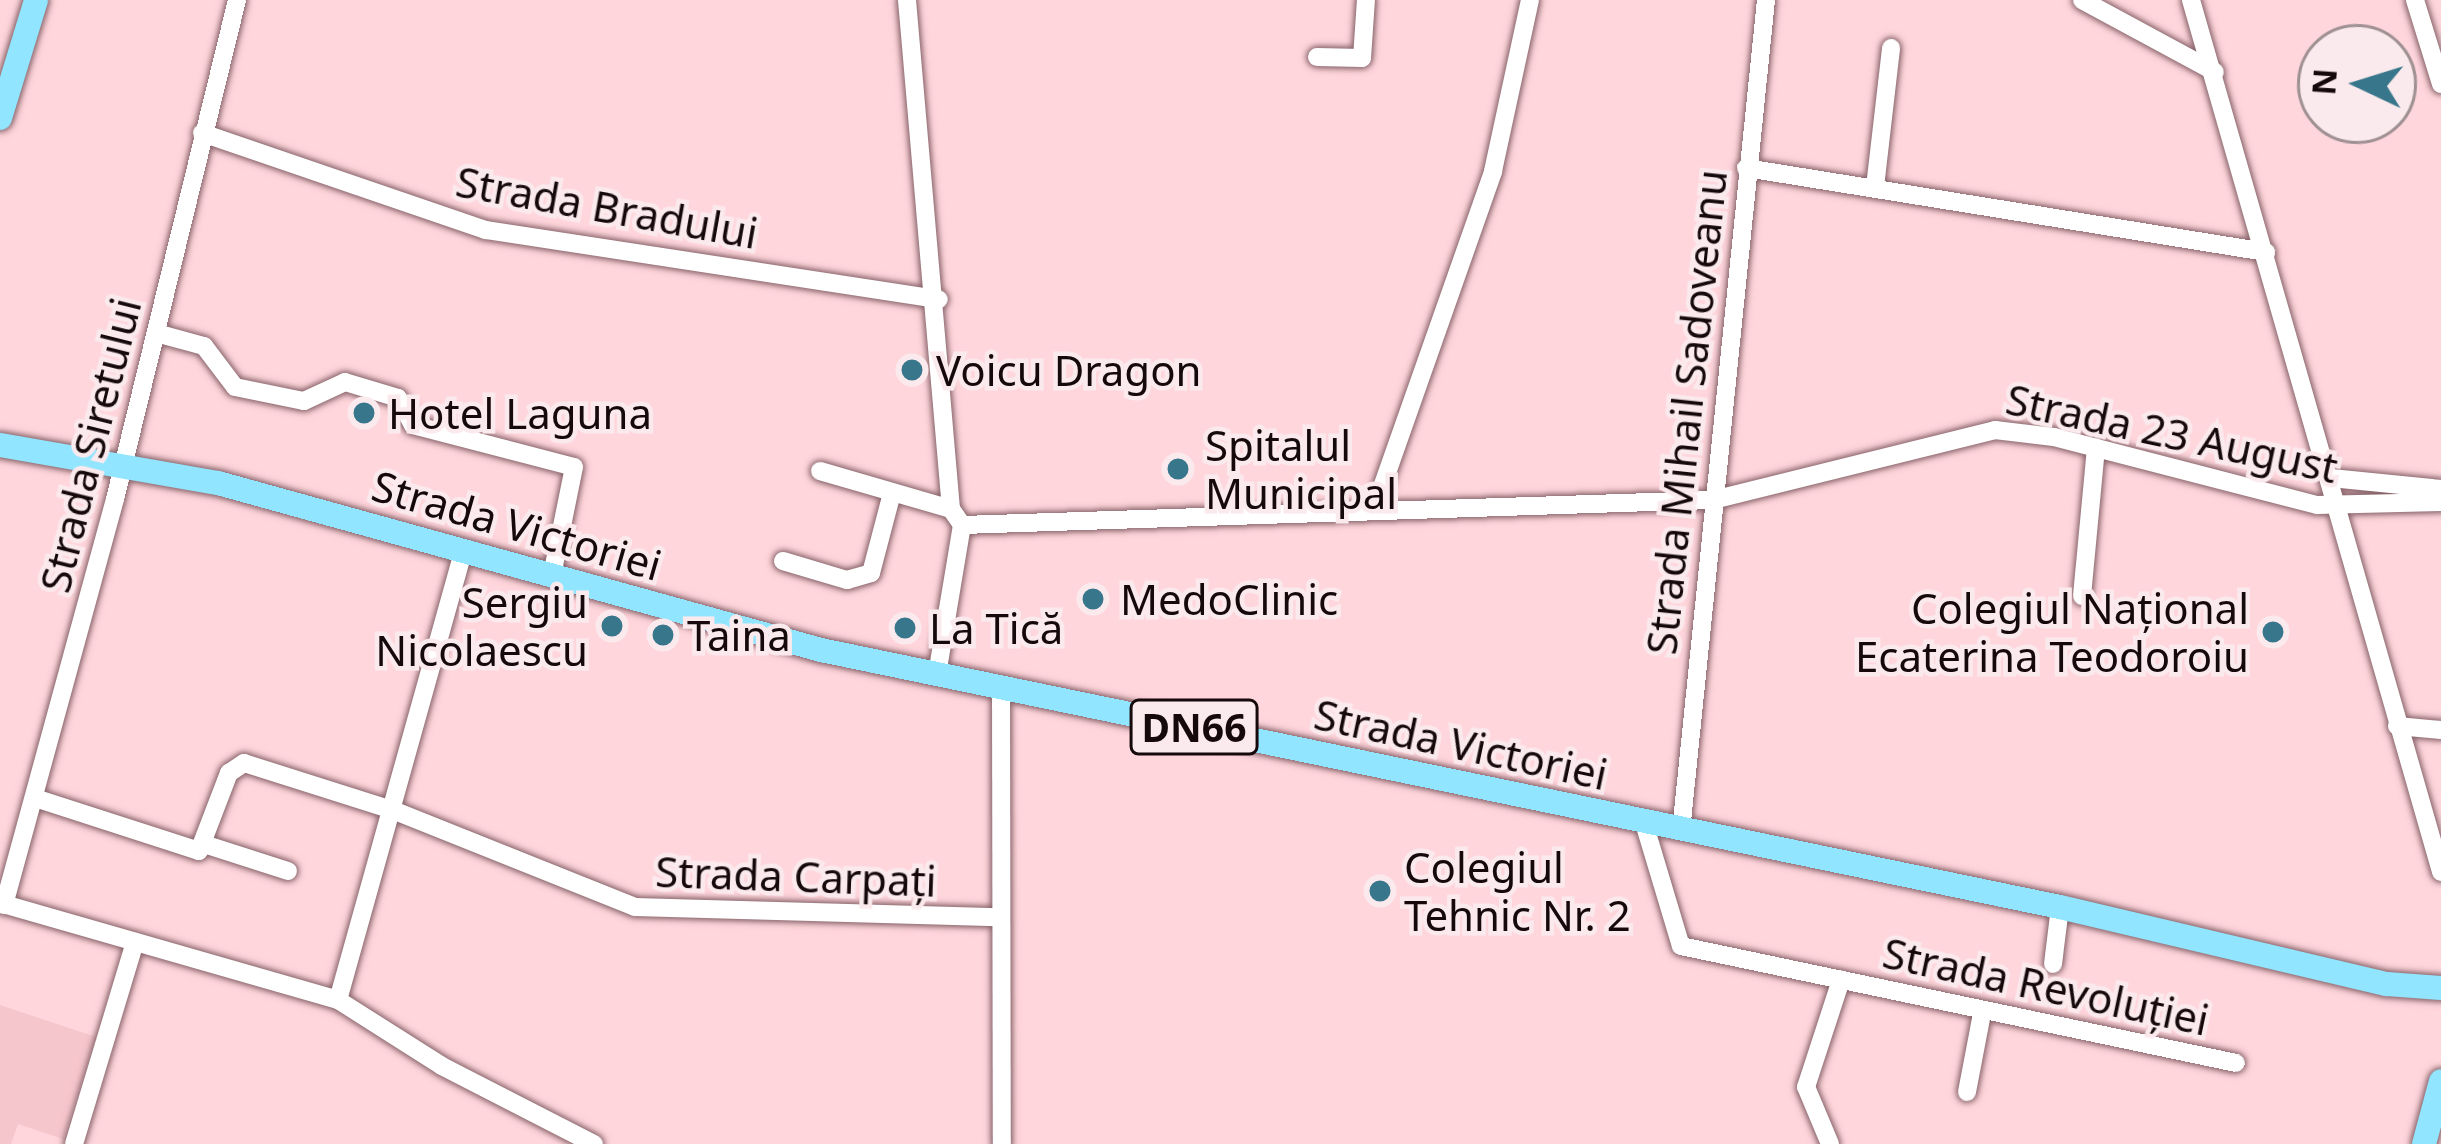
<!DOCTYPE html>
<meta charset="utf-8">
<style>
body{margin:0}
#map{position:relative;width:2441px;height:1144px;overflow:hidden;background:#ffd6dc;font-family:"Noto Sans",sans-serif}
div>[style]{position:absolute}
.built>*{inset:0;background:#f6c6cd}
.roads{filter:drop-shadow(0 0 3px #876369) drop-shadow(0 0 3px #876369)}
.minor>*{height:18px;margin:-9px;padding:0 9px;transform-origin:9px;border-radius:9px;background:#fff}
.major>*{height:24px;margin:-12px;padding:0 12px;transform-origin:12px;border-radius:12px;background:#92e5fe}
.dots>*{width:33px;height:33px;translate:-50% -50%;box-sizing:border-box;border:6px solid #fbeaed;border-radius:50%}
span{translate:-50% -50%;white-space:nowrap;text-align:center;line-height:1.15;-webkit-text-stroke:9px #fbeaed;paint-order:stroke}
.shield-label span{padding:3px 9px;background:#fbeaed;border:3px solid;border-radius:9px;-webkit-text-stroke-width:0}
.shield-label{font-size:39px;color:#15090b;font-weight:700}
.street-label{font-size:42px;color:#15090b}
.poi-label{font-size:42px;color:#15090b}
.left{translate:0 -50%;text-align:left}
.right{translate:-100% -50%;text-align:right}
.north{position:absolute;left:2297px;top:24px;width:120px;height:120px;box-sizing:border-box;background:#fbeaed;border:3px solid #9f9093;border-radius:50%;rotate:274deg;font-size:33px;font-weight:700;line-height:48px;text-align:center;color:#15090b}
.north::after{content:'';display:block;margin:auto;width:42px;height:54px;background:#37768b;clip-path:polygon(50% 0,100% 100%,50% 72%,0 100%)}
</style>
<div id="map">
<div class="built">
<i style="clip-path:polygon(0 1005px,96px 1037px,63px 1139px,18px 1124px,11px 1144px,0 1144px)"></i>
</div>
<div class="roads">
<div class="minor">
<i style="left:907px;top:0;width:511px;rotate:85.06deg"></i>
<i style="left:951px;top:509px;width:19px;rotate:55deg"></i>
<i style="left:962px;top:525px;width:151px;rotate:99.5deg"></i>
<i style="left:2082px;top:0;width:151px;rotate:28.4deg"></i>
<i style="left:2191px;top:0;width:907px;rotate:74deg"></i>
<i style="left:2415px;top:0;width:88px;rotate:72.8deg"></i>
<i style="left:1317px;top:57px;width:45px;rotate:1.3deg"></i>
<i style="left:1362px;top:58px;width:58px;rotate:-86.1deg"></i>
<i style="left:202px;top:133px;width:300px;rotate:18.9deg"></i>
<i style="left:486px;top:230px;width:458px;rotate:8.7deg"></i>
<i style="left:1746px;top:168px;width:527px;rotate:9.18deg"></i>
<i style="left:1875px;top:187px;width:140px;rotate:-83.4deg"></i>
<i style="left:156px;top:333px;width:50px;rotate:15.2deg"></i>
<i style="left:204px;top:346px;width:51px;rotate:52.9deg"></i>
<i style="left:235px;top:387px;width:70px;rotate:11.5deg"></i>
<i style="left:304px;top:401px;width:45px;rotate:-24.9deg"></i>
<i style="left:345px;top:382px;width:55px;rotate:16.8deg"></i>
<i style="left:398px;top:398px;width:31px;rotate:61deg"></i>
<i style="left:413px;top:425px;width:166px;rotate:14.6deg"></i>
<i style="left:574px;top:467px;width:110px;rotate:101.5deg"></i>
<i style="left:820px;top:471px;width:136px;rotate:16.2deg"></i>
<i style="left:2331px;top:478px;width:111px;rotate:5.7deg"></i>
<i style="left:1375px;top:507px;width:356px;rotate:-70.6deg"></i>
<i style="left:1493px;top:171px;width:175px;rotate:-77.8deg"></i>
<i style="left:962px;top:525px;width:751px;rotate:-1.91deg"></i>
<i style="left:1713px;top:500px;width:291px;rotate:-13.9deg"></i>
<i style="left:1995px;top:430px;width:59px;rotate:6.8deg"></i>
<i style="left:2054px;top:437px;width:272px;rotate:14.5deg"></i>
<i style="left:2317px;top:505px;width:124px;rotate:-1.4deg"></i>
<i style="left:783px;top:561px;width:67px;rotate:16.5deg"></i>
<i style="left:847px;top:580px;width:25px;rotate:-16deg"></i>
<i style="left:871px;top:573px;width:83px;rotate:-75.3deg"></i>
<i style="left:2082px;top:596px;width:149px;rotate:-84.6deg"></i>
<i style="left:1001px;top:687px;width:457px;rotate:89.9deg"></i>
<i style="left:2397px;top:726px;width:44px;rotate:5.2deg"></i>
<i style="left:35px;top:798px;width:172px;rotate:17.9deg"></i>
<i style="left:199px;top:851px;width:84px;rotate:-69deg"></i>
<i style="left:229px;top:773px;width:18px;rotate:-34deg"></i>
<i style="left:244px;top:763px;width:158px;rotate:17.6deg"></i>
<i style="left:395px;top:811px;width:258px;rotate:21.8deg"></i>
<i style="left:635px;top:907px;width:363px;rotate:1.6deg"></i>
<i style="left:1644px;top:823px;width:128px;rotate:73.3deg"></i>
<i style="left:1681px;top:946px;width:567px;rotate:11.9deg"></i>
<i style="left:1681px;top:831px;width:835px;rotate:-84.16deg"></i>
<i style="left:207px;top:845px;width:85px;rotate:17.8deg"></i>
<i style="left:0;top:903px;width:352px;rotate:16deg"></i>
<i style="left:338px;top:1000px;width:123px;rotate:32.4deg"></i>
<i style="left:442px;top:1066px;width:171px;rotate:27.2deg"></i>
<i style="left:4px;top:905px;width:421px;rotate:-74.7deg"></i>
<i style="left:115px;top:499px;width:514px;rotate:-76.26deg"></i>
<i style="left:2053px;top:964px;width:57px;rotate:-83deg"></i>
<i style="left:338px;top:1000px;width:467px;rotate:-74.4deg"></i>
<i style="left:1967px;top:1092px;width:80px;rotate:-79.2deg"></i>
<i style="left:74px;top:1144px;width:211px;rotate:-73.2deg"></i>
<i style="left:1830px;top:1144px;width:62px;rotate:-112.8deg"></i>
<i style="left:1806px;top:1087px;width:113px;rotate:-71.9deg"></i>
</div>
<div class="major">
<i style="left:0;top:118px;width:123px;rotate:-73deg"></i>
<i style="left:0;top:445px;width:221px;rotate:9.9deg"></i>
<i style="left:218px;top:483px;width:626px;rotate:15.48deg"></i>
<i style="left:821px;top:650px;width:1265px;rotate:11.72deg"></i>
<i style="left:2060px;top:907px;width:336px;rotate:13.3deg"></i>
<i style="left:2387px;top:984px;width:54px;rotate:4.2deg"></i>
<i style="left:2424px;top:1144px;width:65px;rotate:-74.9deg"></i>
</div>
</div>
<div class="dots">
<i style="left:912px;top:370px;background:#37768b"></i>
<i style="left:364px;top:413px;background:#37768b"></i>
<i style="left:1178px;top:469px;background:#37768b"></i>
<i style="left:1093px;top:599px;background:#37768b"></i>
<i style="left:612px;top:626px;background:#37768b"></i>
<i style="left:905px;top:628px;background:#37768b"></i>
<i style="left:2273px;top:632px;background:#37768b"></i>
<i style="left:663px;top:635px;background:#37768b"></i>
<i style="left:1380px;top:891px;background:#37768b"></i>
</div>
<div class="shield-label">
<span style="left:1194px;top:727px">DN66</span>
</div>
<div class="street-label">
<span style="left:607px;top:207px;rotate:10deg">Strada Bradului</span>
<span style="left:1686px;top:412px;rotate:-84deg">Strada Mihail Sadoveanu</span>
<span style="left:2172px;top:433px;rotate:12deg">Strada 23 August</span>
<span style="left:90px;top:445px;rotate:-76deg">Strada Siretului</span>
<span style="left:517px;top:525px;rotate:16deg">Strada Victoriei</span>
<span style="left:1461px;top:744px;rotate:12deg">Strada Victoriei</span>
<span style="left:796px;top:876px;rotate:2deg">Strada Carpați</span>
<span style="left:2046px;top:986px;rotate:12deg">Strada Revoluției</span>
</div>
<div class="poi-label">
<span class="left" style="left:936px;top:370px">Voicu Dragon</span>
<span class="left" style="left:388px;top:413px">Hotel Laguna</span>
<span class="left" style="left:1205px;top:469px">Spitalul<br>Municipal</span>
<span class="left" style="left:1120px;top:599px">MedoClinic</span>
<span class="right" style="left:588px;top:626px">Sergiu<br>Nicolaescu</span>
<span class="right" style="left:2249px;top:632px">Colegiul Național<br>Ecaterina Teodoroiu</span>
<span class="left" style="left:929px;top:628px">La Tică</span>
<span class="left" style="left:687px;top:635px">Taina</span>
<span class="left" style="left:1404px;top:891px">Colegiul<br>Tehnic Nr. 2</span>
</div>
<div class="north">N</div>
</div>
